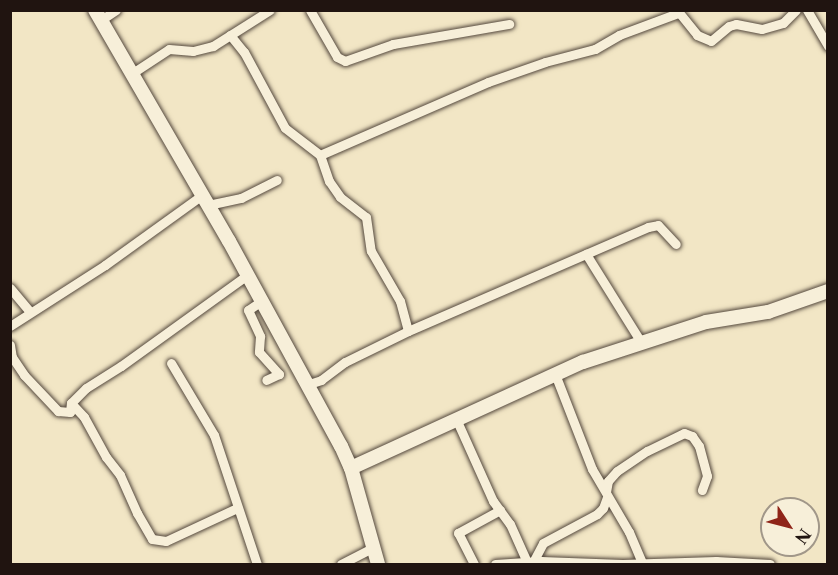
<!DOCTYPE html>
<style>
body{margin:0}
#map{position:relative;width:838px;height:575px;overflow:hidden;background:#f2e6c5;font-family:"Libre Caslon Text",serif}
div>[style]{position:absolute}
.roads{filter:drop-shadow(0 0 2px #54483d) drop-shadow(0 0 2px #54483d)}
.street>*{height:9px;margin:-4.5px;padding:0 4.5px;transform-origin:4.5px;border-radius:4.5px;background:#f7efd9}
.secondary>*{height:14px;margin:-7px;padding:0 7px;transform-origin:7px;border-radius:7px;background:#f7efd9}
span{translate:-50% -50%;white-space:nowrap;text-align:center;line-height:1.15;-webkit-text-stroke:5px #f7efd9;paint-order:stroke}
.frame{position:absolute;inset:0;border:12px solid #201410;pointer-events:none}
.north{position:absolute;left:760px;top:497px;width:60px;height:60px;box-sizing:border-box;background:#f7efd9;border:2px solid #a19789;border-radius:50%;rotate:126deg;font-size:16px;font-weight:700;line-height:24px;text-align:center;color:#201410}
.north::after{content:'';display:block;margin:auto;width:21px;height:27px;background:#8f2418;clip-path:polygon(50% 0,100% 100%,50% 72%,0 100%)}
</style>
<div id="map">
<div class="roads">
<div class="street">
<i style="left:310px;top:10px;width:54px;rotate:60.1deg"></i>
<i style="left:337px;top:57px;width:9px;rotate:27deg"></i>
<i style="left:345px;top:61px;width:51px;rotate:-19.5deg"></i>
<i style="left:393px;top:44px;width:118px;rotate:-9.8deg"></i>
<i style="left:677px;top:10px;width:32px;rotate:51deg"></i>
<i style="left:697px;top:35px;width:15px;rotate:23deg"></i>
<i style="left:711px;top:41px;width:23px;rotate:-40deg"></i>
<i style="left:729px;top:26px;width:7px;rotate:-16deg"></i>
<i style="left:736px;top:24px;width:26px;rotate:11deg"></i>
<i style="left:762px;top:29px;width:22px;rotate:-16deg"></i>
<i style="left:783px;top:23px;width:18px;rotate:-45deg"></i>
<i style="left:807px;top:10px;width:42px;rotate:59.7deg"></i>
<i style="left:101px;top:20px;width:18px;rotate:-34deg"></i>
<i style="left:230px;top:35px;width:22px;rotate:51deg"></i>
<i style="left:244px;top:52px;width:86px;rotate:61.7deg"></i>
<i style="left:285px;top:128px;width:44px;rotate:37.6deg"></i>
<i style="left:320px;top:155px;width:28px;rotate:71deg"></i>
<i style="left:329px;top:181px;width:19px;rotate:55deg"></i>
<i style="left:340px;top:197px;width:33px;rotate:38deg"></i>
<i style="left:366px;top:217px;width:34px;rotate:82deg"></i>
<i style="left:371px;top:251px;width:58px;rotate:59.9deg"></i>
<i style="left:400px;top:301px;width:31px;rotate:75deg"></i>
<i style="left:131px;top:74px;width:45px;rotate:-33.3deg"></i>
<i style="left:169px;top:49px;width:24px;rotate:5deg"></i>
<i style="left:193px;top:51px;width:21px;rotate:-14deg"></i>
<i style="left:213px;top:46px;width:67px;rotate:-32.3deg"></i>
<i style="left:320px;top:155px;width:183px;rotate:-23.5deg"></i>
<i style="left:488px;top:82px;width:60px;rotate:-19.3deg"></i>
<i style="left:545px;top:62px;width:52px;rotate:-14.6deg"></i>
<i style="left:595px;top:49px;width:28px;rotate:-30deg"></i>
<i style="left:619px;top:35px;width:63px;rotate:-20.4deg"></i>
<i style="left:208px;top:205px;width:34px;rotate:-12deg"></i>
<i style="left:241px;top:198px;width:40px;rotate:-26.6deg"></i>
<i style="left:586px;top:254px;width:104px;rotate:58deg"></i>
<i style="left:10px;top:288px;width:31px;rotate:50deg"></i>
<i style="left:263px;top:300px;width:18px;rotate:146deg"></i>
<i style="left:248px;top:310px;width:29px;rotate:65deg"></i>
<i style="left:260px;top:336px;width:16px;rotate:94deg"></i>
<i style="left:259px;top:352px;width:30px;rotate:48deg"></i>
<i style="left:279px;top:374px;width:14px;rotate:155deg"></i>
<i style="left:10px;top:326px;width:113px;rotate:-32.7deg"></i>
<i style="left:105px;top:265px;width:120px;rotate:-35.8deg"></i>
<i style="left:10px;top:345px;width:12px;rotate:81deg"></i>
<i style="left:12px;top:357px;width:22px;rotate:56deg"></i>
<i style="left:24px;top:375px;width:50px;rotate:46.6deg"></i>
<i style="left:58px;top:411px;width:12px;rotate:5deg"></i>
<i style="left:70px;top:412px;width:9px;rotate:-84deg"></i>
<i style="left:71px;top:403px;width:21px;rotate:-45deg"></i>
<i style="left:86px;top:388px;width:41px;rotate:-32.2deg"></i>
<i style="left:121px;top:366px;width:155px;rotate:-35.8deg"></i>
<i style="left:171px;top:363px;width:84px;rotate:59.2deg"></i>
<i style="left:214px;top:435px;width:136px;rotate:71.6deg"></i>
<i style="left:555px;top:374px;width:102px;rotate:68.7deg"></i>
<i style="left:592px;top:469px;width:73px;rotate:59.6deg"></i>
<i style="left:629px;top:532px;width:33px;rotate:67deg"></i>
<i style="left:309px;top:384px;width:13px;rotate:-18deg"></i>
<i style="left:321px;top:380px;width:30px;rotate:-37deg"></i>
<i style="left:345px;top:362px;width:70px;rotate:-26.2deg"></i>
<i style="left:408px;top:331px;width:262px;rotate:-23.4deg"></i>
<i style="left:648px;top:227px;width:10px;rotate:-11deg"></i>
<i style="left:658px;top:225px;width:26px;rotate:47deg"></i>
<i style="left:71px;top:403px;width:19px;rotate:47deg"></i>
<i style="left:84px;top:417px;width:46px;rotate:61.2deg"></i>
<i style="left:106px;top:457px;width:23px;rotate:52deg"></i>
<i style="left:120px;top:475px;width:42px;rotate:65.9deg"></i>
<i style="left:137px;top:513px;width:30px;rotate:60deg"></i>
<i style="left:152px;top:539px;width:14px;rotate:8deg"></i>
<i style="left:166px;top:541px;width:78px;rotate:-24.9deg"></i>
<i style="left:457px;top:421px;width:88px;rotate:65.8deg"></i>
<i style="left:493px;top:501px;width:29px;rotate:54deg"></i>
<i style="left:510px;top:524px;width:42px;rotate:65.9deg"></i>
<i style="left:606px;top:492px;width:11px;rotate:-80deg"></i>
<i style="left:608px;top:481px;width:13px;rotate:-48deg"></i>
<i style="left:617px;top:471px;width:36px;rotate:-34deg"></i>
<i style="left:647px;top:451px;width:41px;rotate:-25.9deg"></i>
<i style="left:684px;top:433px;width:9px;rotate:21deg"></i>
<i style="left:692px;top:436px;width:12px;rotate:55deg"></i>
<i style="left:699px;top:446px;width:31px;rotate:75deg"></i>
<i style="left:707px;top:476px;width:15px;rotate:110deg"></i>
<i style="left:533px;top:562px;width:21px;rotate:-62deg"></i>
<i style="left:543px;top:543px;width:61px;rotate:-28.2deg"></i>
<i style="left:597px;top:514px;width:8px;rotate:-45deg"></i>
<i style="left:603px;top:508px;width:12px;rotate:-70deg"></i>
<i style="left:341px;top:564px;width:35px;rotate:-27deg"></i>
<i style="left:474px;top:564px;width:35px;rotate:-117deg"></i>
<i style="left:458px;top:533px;width:48px;rotate:-28.7deg"></i>
<i style="left:495px;top:564px;width:46px;rotate:-3.7deg"></i>
<i style="left:541px;top:561px;width:81px;rotate:2.1deg"></i>
<i style="left:623px;top:564px;width:93px;rotate:-1.8deg"></i>
<i style="left:716px;top:561px;width:54px;rotate:3.2deg"></i>
</div>
<div class="secondary">
<i style="left:95px;top:10px;width:267px;rotate:59.9deg"></i>
<i style="left:229px;top:241px;width:234px;rotate:61.4deg"></i>
<i style="left:341px;top:446px;width:24px;rotate:66deg"></i>
<i style="left:351px;top:468px;width:100px;rotate:74.3deg"></i>
<i style="left:351px;top:468px;width:255px;rotate:-24.6deg"></i>
<i style="left:583px;top:362px;width:129px;rotate:-18deg"></i>
<i style="left:706px;top:322px;width:63px;rotate:-9.2deg"></i>
<i style="left:768px;top:312px;width:64px;rotate:-19.3deg"></i>
</div>
</div>
<div class="frame"></div>
<div class="north">N</div>
</div>
